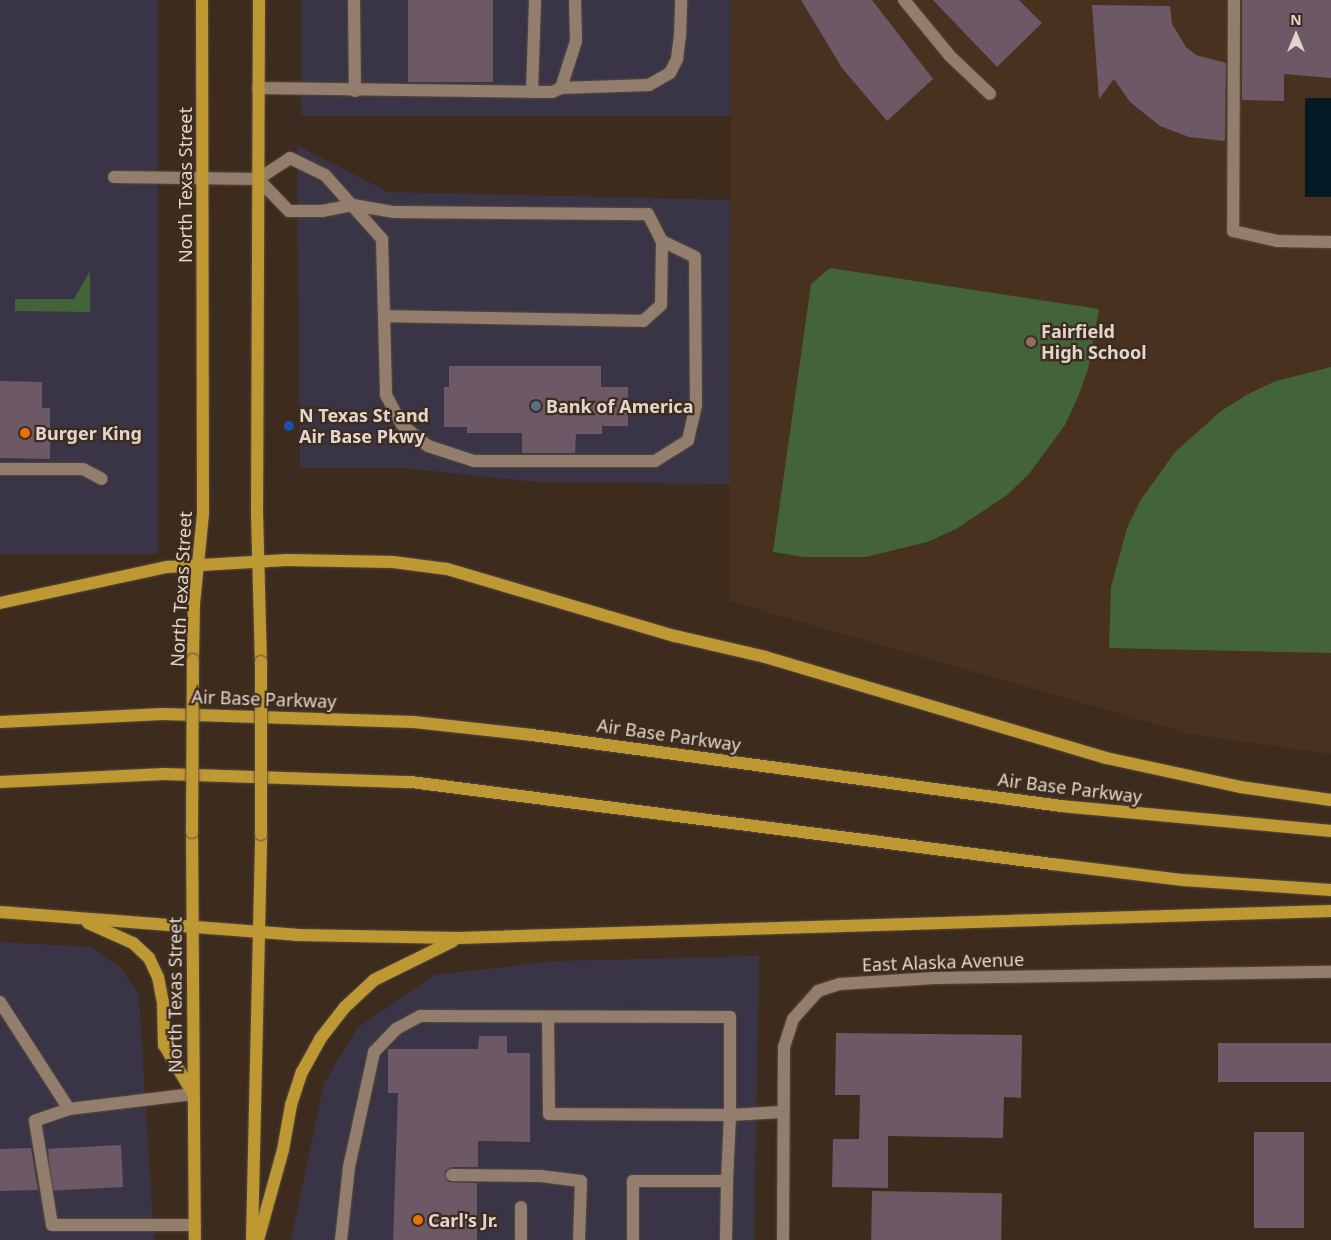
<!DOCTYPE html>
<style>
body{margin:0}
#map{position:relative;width:1331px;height:1240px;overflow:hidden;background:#3d2c1e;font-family:"Noto Sans",sans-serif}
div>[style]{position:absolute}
.commercial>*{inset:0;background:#393546;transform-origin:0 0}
.built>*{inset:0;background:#48311f}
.green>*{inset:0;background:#436339}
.water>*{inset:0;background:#021b24;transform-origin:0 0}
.building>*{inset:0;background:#6d5865;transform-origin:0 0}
.roads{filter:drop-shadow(0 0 1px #594a3e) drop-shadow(0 0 1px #594a3e)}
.minor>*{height:12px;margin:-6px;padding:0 6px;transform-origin:6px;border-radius:6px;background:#937e6e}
.major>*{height:12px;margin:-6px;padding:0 6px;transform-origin:6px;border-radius:6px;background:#bd9833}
.bridges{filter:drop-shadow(0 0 1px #594a3e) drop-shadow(0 0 1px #594a3e)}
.major-bridge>*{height:12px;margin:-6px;padding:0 6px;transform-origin:6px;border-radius:6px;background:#bd9833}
.dots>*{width:14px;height:14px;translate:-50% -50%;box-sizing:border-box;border:2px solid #3d2c1e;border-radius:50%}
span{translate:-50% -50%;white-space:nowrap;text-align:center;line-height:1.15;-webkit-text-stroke:4.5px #3d2c1e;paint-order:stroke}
.street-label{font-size:18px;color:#e1d6cd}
.poi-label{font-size:18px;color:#e1d6cd;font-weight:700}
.left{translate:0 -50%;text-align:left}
.north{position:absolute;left:1271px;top:10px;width:50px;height:50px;-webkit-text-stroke:4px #3d2c1e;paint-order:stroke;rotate:0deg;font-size:14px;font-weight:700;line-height:20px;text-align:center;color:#e1d6cd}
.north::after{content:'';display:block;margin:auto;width:18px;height:22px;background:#e1d6cd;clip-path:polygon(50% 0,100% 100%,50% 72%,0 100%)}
</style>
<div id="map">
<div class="commercial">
<i style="left:0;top:0;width:158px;height:554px"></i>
<i style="left:301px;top:0;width:431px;height:116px"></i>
<i style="clip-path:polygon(297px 145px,388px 192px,731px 200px,730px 484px,537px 482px,403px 468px,300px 468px)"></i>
<i style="clip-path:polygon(0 942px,91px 947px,122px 969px,139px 996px,154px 1240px,0 1240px)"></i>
<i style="clip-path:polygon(759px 956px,754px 1240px,291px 1240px,324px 1083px,357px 1028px,434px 975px,554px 961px)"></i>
</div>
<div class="built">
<i style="clip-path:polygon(731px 0,1331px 0,1331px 754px,1190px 734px,729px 601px)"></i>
</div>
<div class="green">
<i style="clip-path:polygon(830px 268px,1099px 309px,1088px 369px,1078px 397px,1065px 425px,1029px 474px,1007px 495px,956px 529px,927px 542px,866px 557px,804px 557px,773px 552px,811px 284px)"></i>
<i style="clip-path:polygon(90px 271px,90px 312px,15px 311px,15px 299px,74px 299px)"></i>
<i style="clip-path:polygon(1331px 367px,1331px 653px,1109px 648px,1111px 587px,1127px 528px,1140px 501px,1175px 452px,1221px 411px,1248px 394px,1276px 381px)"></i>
</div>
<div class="water">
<i style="left:1305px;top:98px;width:26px;height:99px"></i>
</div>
<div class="building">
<i style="left:408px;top:0;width:85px;height:82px"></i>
<i style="clip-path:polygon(801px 0,872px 0,933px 79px,887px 121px,842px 68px)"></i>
<i style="clip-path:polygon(933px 0,1019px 0,1042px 23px,997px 67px)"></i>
<i style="clip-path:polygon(1242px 0,1331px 0,1331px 78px,1284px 74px,1284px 101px,1242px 100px)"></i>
<i style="clip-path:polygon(1092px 5px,1170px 6px,1172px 24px,1186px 47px,1196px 55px,1226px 63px,1225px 141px,1189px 137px,1160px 126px,1130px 102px,1114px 79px,1099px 99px)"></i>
<i style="clip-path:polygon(449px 366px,601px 366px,601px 387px,628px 387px,628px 426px,602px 426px,602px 434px,576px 434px,575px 453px,522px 453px,522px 433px,467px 433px,467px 427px,444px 427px,444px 387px,449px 387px)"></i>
<i style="clip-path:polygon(0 381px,42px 382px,42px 408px,50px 408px,50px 459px,0 458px)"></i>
<i style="clip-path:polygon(836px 1033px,1022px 1035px,1021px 1098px,1004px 1097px,1003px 1138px,888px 1136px,888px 1188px,832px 1187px,833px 1139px,859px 1139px,860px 1095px,835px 1095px)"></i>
<i style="clip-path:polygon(479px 1036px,507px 1036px,507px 1053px,530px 1053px,530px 1142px,478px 1141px,478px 1167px,452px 1167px,445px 1171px,448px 1182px,477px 1183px,477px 1240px,393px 1240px,398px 1093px,388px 1093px,388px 1049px,478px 1049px)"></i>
<i style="left:1331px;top:1043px;width:39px;height:113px;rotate:90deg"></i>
<i style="left:1254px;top:1132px;width:50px;height:96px"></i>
<i style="left:121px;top:1145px;width:42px;height:73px;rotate:87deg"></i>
<i style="clip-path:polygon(31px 1148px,38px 1190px,0 1191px,0 1149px)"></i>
<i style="left:872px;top:1191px;width:130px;height:49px;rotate:1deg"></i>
</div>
<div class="roads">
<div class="minor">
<i style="left:354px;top:0;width:91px;rotate:89.4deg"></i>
<i style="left:904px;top:0;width:72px;rotate:50.6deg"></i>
<i style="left:950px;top:56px;width:55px;rotate:43.5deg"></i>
<i style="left:1234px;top:0;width:231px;rotate:90.2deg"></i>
<i style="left:1233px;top:231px;width:45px;rotate:12.8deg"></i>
<i style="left:1277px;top:241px;width:54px;rotate:1.1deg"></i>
<i style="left:258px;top:88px;width:274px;rotate:0.8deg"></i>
<i style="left:532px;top:92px;width:92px;rotate:-88.1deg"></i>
<i style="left:561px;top:88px;width:88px;rotate:-2deg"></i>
<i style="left:649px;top:85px;width:24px;rotate:-30deg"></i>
<i style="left:670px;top:73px;width:16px;rotate:-63deg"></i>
<i style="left:677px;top:59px;width:23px;rotate:-83deg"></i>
<i style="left:680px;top:36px;width:36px;rotate:-88deg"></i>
<i style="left:532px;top:92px;width:20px"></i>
<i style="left:552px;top:92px;width:10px;rotate:-24deg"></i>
<i style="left:561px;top:88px;width:49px;rotate:-72.3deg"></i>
<i style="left:576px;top:41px;width:41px;rotate:-91.4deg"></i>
<i style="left:114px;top:177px;width:144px;rotate:0.8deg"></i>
<i style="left:258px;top:179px;width:38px;rotate:-33deg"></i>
<i style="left:290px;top:158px;width:39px;rotate:26deg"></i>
<i style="left:325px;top:175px;width:86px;rotate:48.3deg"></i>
<i style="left:382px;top:239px;width:156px;rotate:88.5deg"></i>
<i style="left:386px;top:395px;width:34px;rotate:62deg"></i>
<i style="left:402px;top:425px;width:33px;rotate:39deg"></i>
<i style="left:428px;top:446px;width:48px;rotate:18.1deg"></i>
<i style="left:474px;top:461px;width:181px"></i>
<i style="left:655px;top:461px;width:39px;rotate:-32deg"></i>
<i style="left:688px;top:440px;width:35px;rotate:-77deg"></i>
<i style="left:696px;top:406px;width:149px;rotate:-90.4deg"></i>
<i style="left:695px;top:257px;width:37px;rotate:-154deg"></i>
<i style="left:258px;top:179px;width:45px;rotate:45.9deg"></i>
<i style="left:289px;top:211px;width:33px"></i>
<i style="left:322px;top:211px;width:32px;rotate:-11deg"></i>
<i style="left:353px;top:205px;width:42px;rotate:9.7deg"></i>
<i style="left:394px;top:212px;width:254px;rotate:0.5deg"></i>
<i style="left:648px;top:214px;width:30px;rotate:63deg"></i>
<i style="left:662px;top:241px;width:64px;rotate:90.9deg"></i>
<i style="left:661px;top:305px;width:24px;rotate:138deg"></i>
<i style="left:643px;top:321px;width:258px;rotate:-178.9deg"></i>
<i style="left:0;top:469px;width:83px"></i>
<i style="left:83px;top:469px;width:21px;rotate:28deg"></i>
<i style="left:0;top:1002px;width:127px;rotate:57.2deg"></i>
<i style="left:69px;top:1109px;width:125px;rotate:-6.9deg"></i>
<i style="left:548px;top:1017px;width:97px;rotate:89.4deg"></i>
<i style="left:549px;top:1114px;width:181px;rotate:0.3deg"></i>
<i style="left:730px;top:1115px;width:66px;rotate:92.6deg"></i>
<i style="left:727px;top:1181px;width:94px;rotate:180deg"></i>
<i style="left:633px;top:1181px;width:59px;rotate:90deg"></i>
<i style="left:69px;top:1109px;width:36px;rotate:161deg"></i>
<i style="left:35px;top:1121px;width:105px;rotate:80.7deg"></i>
<i style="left:52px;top:1225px;width:143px"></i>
<i style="left:452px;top:1175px;width:88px;rotate:0.7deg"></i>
<i style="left:540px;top:1176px;width:41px;rotate:7deg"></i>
<i style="left:581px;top:1181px;width:59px;rotate:91.9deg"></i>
<i style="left:521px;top:1207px;width:33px;rotate:90deg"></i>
<i style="left:341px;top:1240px;width:73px;rotate:-83.7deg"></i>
<i style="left:349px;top:1167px;width:118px;rotate:-77.7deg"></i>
<i style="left:374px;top:1052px;width:32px;rotate:-46deg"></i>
<i style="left:396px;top:1029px;width:27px;rotate:-28deg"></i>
<i style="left:420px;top:1016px;width:310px;rotate:0.2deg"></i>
<i style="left:730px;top:1017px;width:98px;rotate:90deg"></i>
<i style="left:730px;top:1115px;width:52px;rotate:-3.3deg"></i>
<i style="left:726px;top:1240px;width:59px;rotate:-89deg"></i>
<i style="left:783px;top:1240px;width:193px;rotate:-89.7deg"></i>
<i style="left:784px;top:1047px;width:29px;rotate:-72deg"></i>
<i style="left:793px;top:1019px;width:38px;rotate:-48deg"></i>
<i style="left:818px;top:991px;width:23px;rotate:-18deg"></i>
<i style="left:840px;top:984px;width:95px;rotate:-3.6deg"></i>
<i style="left:935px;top:978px;width:396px;rotate:-0.9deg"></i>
</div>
<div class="major">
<i style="left:259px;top:0;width:512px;rotate:90.22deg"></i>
<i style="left:257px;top:512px;width:150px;rotate:88.5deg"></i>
<i style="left:0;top:603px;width:171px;rotate:-12.2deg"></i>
<i style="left:167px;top:567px;width:120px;rotate:-3.3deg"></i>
<i style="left:287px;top:560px;width:106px;rotate:1.1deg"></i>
<i style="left:393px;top:562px;width:54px;rotate:7.4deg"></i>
<i style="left:447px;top:569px;width:238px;rotate:16.4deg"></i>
<i style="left:675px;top:636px;width:92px;rotate:13.1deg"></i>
<i style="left:765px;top:657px;width:356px;rotate:16.5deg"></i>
<i style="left:1106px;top:758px;width:137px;rotate:12.2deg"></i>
<i style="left:1240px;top:787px;width:92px;rotate:8.1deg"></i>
<i style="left:193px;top:660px;width:56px;rotate:-89deg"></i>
<i style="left:194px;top:604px;width:90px;rotate:-84.3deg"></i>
<i style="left:203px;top:514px;width:514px;rotate:-90.11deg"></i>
<i style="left:0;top:722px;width:163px;rotate:-2.8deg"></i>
<i style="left:163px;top:714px;width:251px;rotate:1.8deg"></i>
<i style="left:414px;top:722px;width:119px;rotate:6.3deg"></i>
<i style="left:532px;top:735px;width:534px;rotate:7.64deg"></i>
<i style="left:1061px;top:806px;width:271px;rotate:5.3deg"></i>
<i style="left:0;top:782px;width:164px;rotate:-2.8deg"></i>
<i style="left:164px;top:774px;width:247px;rotate:1.9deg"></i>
<i style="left:411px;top:782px;width:646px;rotate:7.29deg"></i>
<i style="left:1052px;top:864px;width:132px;rotate:7deg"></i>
<i style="left:1183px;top:880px;width:148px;rotate:3.9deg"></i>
<i style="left:192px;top:832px;width:408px;rotate:89.6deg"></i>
<i style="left:0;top:912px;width:297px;rotate:4.4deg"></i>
<i style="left:296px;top:935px;width:162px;rotate:1.1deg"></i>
<i style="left:458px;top:938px;width:873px;rotate:-1.77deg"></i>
<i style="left:88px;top:923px;width:49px;rotate:24deg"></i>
<i style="left:133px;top:943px;width:22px;rotate:43deg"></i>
<i style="left:149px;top:958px;width:21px;rotate:65deg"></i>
<i style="left:158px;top:977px;width:25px;rotate:79deg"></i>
<i style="left:163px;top:1002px;width:43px;rotate:88.7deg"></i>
<i style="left:164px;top:1045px;width:55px;rotate:59.2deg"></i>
<i style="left:252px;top:1240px;width:406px;rotate:-88.7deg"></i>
<i style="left:258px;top:1240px;width:93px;rotate:-74.5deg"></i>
<i style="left:283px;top:1150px;width:46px;rotate:-79.9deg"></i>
<i style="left:291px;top:1105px;width:35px;rotate:-72deg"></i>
<i style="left:302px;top:1072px;width:38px;rotate:-61deg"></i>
<i style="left:320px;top:1039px;width:39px;rotate:-52deg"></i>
<i style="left:344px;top:1008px;width:41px;rotate:-43deg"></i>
<i style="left:374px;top:980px;width:88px;rotate:-26.3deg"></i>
</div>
</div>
<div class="bridges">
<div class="major-bridge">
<i style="left:192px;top:832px;width:172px;rotate:-89.7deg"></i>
<i style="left:261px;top:834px;width:172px;rotate:-90deg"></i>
</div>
</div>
<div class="dots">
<i style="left:1031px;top:342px;background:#8d6e63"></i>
<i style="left:536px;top:406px;background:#5c6f8a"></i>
<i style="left:289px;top:426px;background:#1a4fb4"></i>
<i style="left:25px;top:433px;background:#e8710a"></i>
<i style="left:418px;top:1220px;background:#e8710a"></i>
</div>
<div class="street-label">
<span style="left:185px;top:185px;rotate:-90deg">North Texas Street</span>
<span style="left:181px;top:589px;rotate:-87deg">North Texas Street</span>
<span style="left:264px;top:699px;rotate:2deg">Air Base Parkway</span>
<span style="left:669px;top:735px;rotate:8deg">Air Base Parkway</span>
<span style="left:1070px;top:788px;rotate:7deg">Air Base Parkway</span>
<span style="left:943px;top:962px;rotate:-2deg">East Alaska Avenue</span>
<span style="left:175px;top:995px;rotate:-90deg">North Texas Street</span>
</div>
<div class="poi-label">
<span class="left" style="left:1041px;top:342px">Fairfield<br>High School</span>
<span class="left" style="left:546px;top:406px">Bank of America</span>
<span class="left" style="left:299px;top:426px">N Texas St and<br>Air Base Pkwy</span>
<span class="left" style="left:35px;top:433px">Burger King</span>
<span class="left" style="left:428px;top:1220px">Carl's Jr.</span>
</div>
<div class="north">N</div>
</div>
